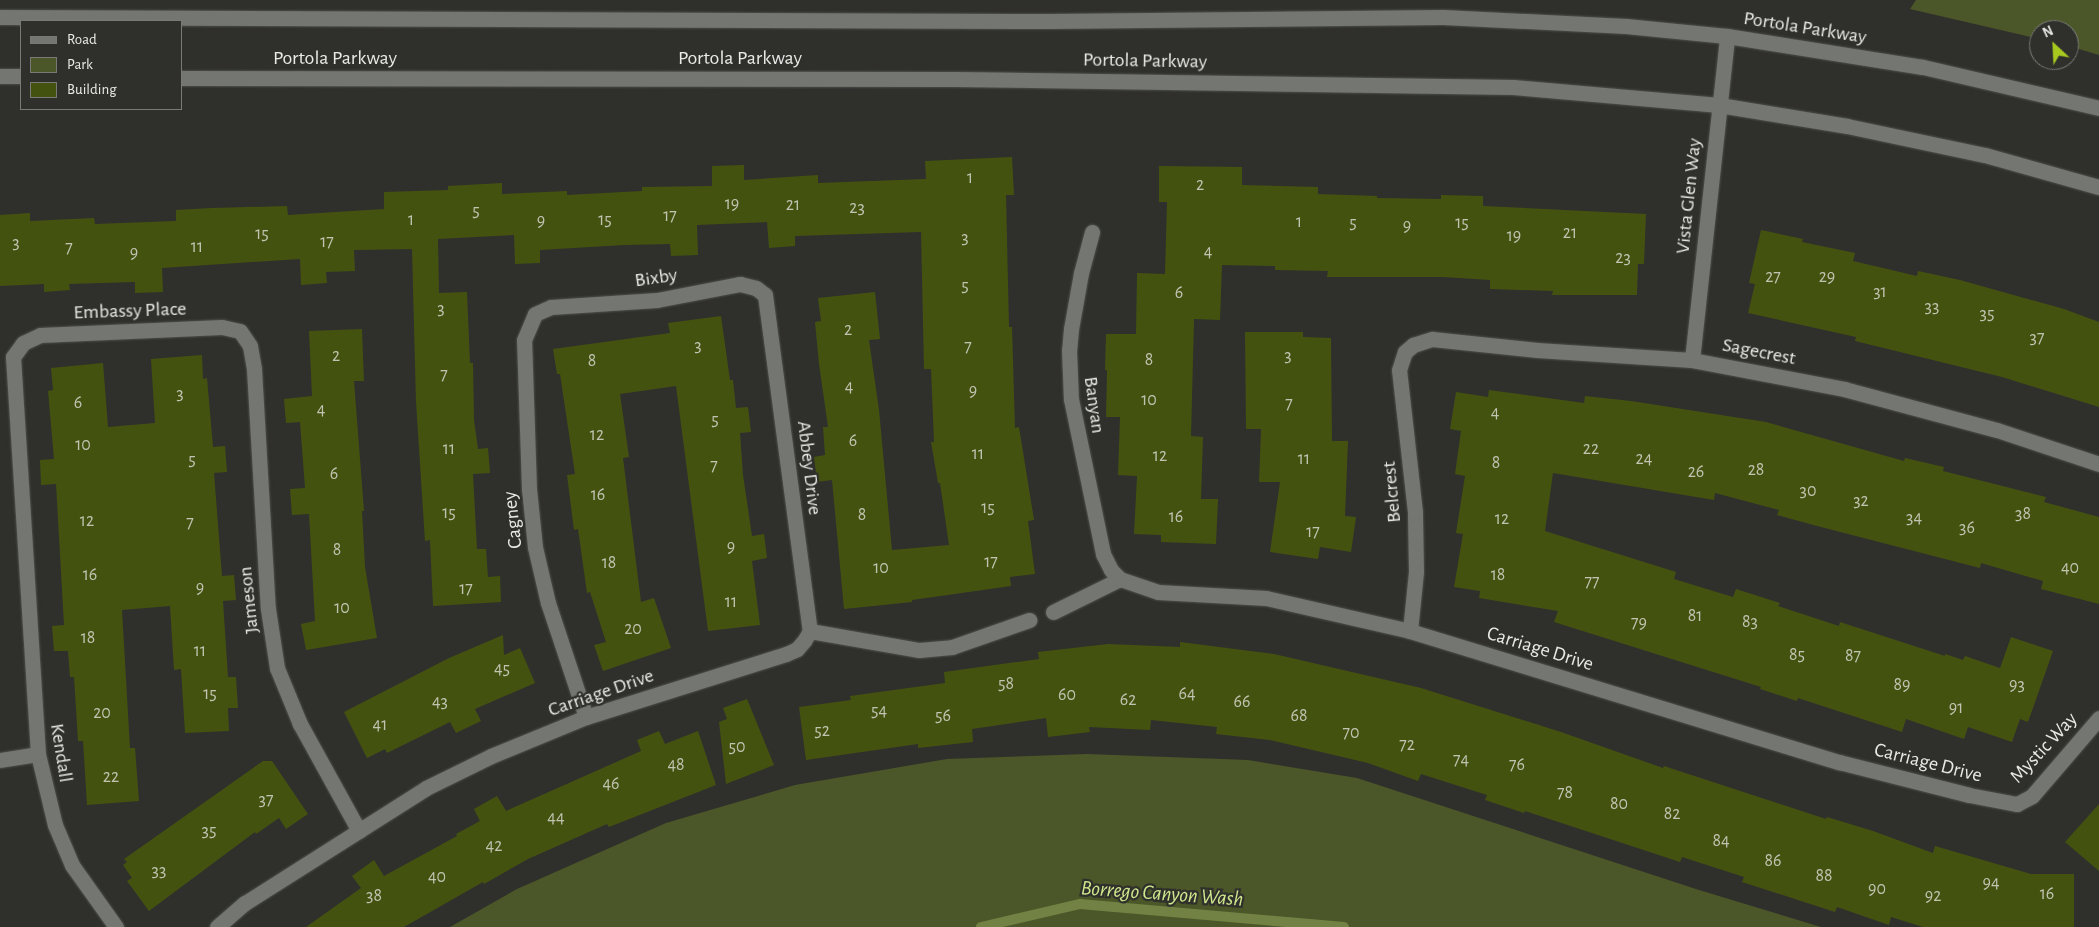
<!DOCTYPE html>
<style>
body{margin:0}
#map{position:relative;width:2099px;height:927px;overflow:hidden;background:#2f302c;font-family:"Alegreya Sans",sans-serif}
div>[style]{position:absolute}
.green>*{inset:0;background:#4b5728}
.stream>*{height:10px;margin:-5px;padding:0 5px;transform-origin:5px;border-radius:5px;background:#728244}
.building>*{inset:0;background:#445210}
.roads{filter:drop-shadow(0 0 1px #4e4f4b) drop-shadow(0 0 1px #4e4f4b)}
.minor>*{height:15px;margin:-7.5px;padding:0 7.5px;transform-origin:7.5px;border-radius:7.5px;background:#747671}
.secondary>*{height:15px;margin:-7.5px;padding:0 7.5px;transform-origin:7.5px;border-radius:7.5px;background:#747671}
span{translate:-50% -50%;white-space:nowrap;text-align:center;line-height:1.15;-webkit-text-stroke:4.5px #2f302c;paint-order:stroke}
.number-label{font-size:18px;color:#c0c4b1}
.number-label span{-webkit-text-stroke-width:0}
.street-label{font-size:20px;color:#e9eae7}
.water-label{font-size:21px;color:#d0e88d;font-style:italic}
.legend{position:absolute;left:20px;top:20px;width:162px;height:90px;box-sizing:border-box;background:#2f302c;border:1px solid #797a77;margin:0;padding:6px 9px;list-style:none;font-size:15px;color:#e9eae7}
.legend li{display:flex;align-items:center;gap:10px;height:25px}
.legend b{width:25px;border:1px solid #797a77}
.north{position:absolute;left:2029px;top:20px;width:50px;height:50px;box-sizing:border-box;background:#2f302c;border:1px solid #797a77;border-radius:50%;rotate:335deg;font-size:14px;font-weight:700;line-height:20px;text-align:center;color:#e9eae7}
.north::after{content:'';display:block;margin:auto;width:18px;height:22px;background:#a7c81f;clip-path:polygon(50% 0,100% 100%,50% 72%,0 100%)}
</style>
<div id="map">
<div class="green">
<div style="clip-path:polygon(1916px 0,2099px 0,2099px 55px,2069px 46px,2069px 30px,2039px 30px,2039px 39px,1910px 9px)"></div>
<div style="clip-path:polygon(1087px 754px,1248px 760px,1357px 778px,1699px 890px,1821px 927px,450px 927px,517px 889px,666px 823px,795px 785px,947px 759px)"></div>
</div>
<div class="stream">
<div style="left:981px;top:927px;width:102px;rotate:-13.1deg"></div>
<div style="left:1080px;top:904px;width:265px;rotate:5deg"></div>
</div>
<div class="building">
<div style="clip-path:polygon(1012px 157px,1014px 195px,1006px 195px,1009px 327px,1012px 327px,1015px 428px,1019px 427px,1034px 520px,1028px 521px,1035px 574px,1010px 577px,1011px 586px,912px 600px,912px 602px,844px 609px,832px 480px,817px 482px,814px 457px,825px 455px,823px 427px,828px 427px,819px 364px,815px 322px,821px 321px,818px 298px,875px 292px,880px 339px,869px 340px,879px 410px,892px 550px,949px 545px,940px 483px,938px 483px,931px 442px,934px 442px,931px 369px,924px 369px,921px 232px,795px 236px,795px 246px,769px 248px,767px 222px,697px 225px,698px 255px,671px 256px,670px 244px,624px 245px,540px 250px,540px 263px,515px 264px,514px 235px,438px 239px,439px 293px,467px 292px,470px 363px,473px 363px,474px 420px,478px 449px,488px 448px,490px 473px,473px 474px,477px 549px,486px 549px,488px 577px,500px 576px,501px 602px,433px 606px,430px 540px,425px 541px,416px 402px,412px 249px,354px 250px,355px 271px,326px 272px,327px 283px,301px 285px,300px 259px,162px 268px,163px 292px,135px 293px,135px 282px,69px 284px,70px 290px,44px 292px,44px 284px,0 286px,0 215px,30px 213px,30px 221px,94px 218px,95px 224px,176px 221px,176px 210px,212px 208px,287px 206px,288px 215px,384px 209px,384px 192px,448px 190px,448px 186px,502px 183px,502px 194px,567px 191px,567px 195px,642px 191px,642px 187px,712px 186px,712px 166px,744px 165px,744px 180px,818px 175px,818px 183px,926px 179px,925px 161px)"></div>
<div style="clip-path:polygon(1159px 166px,1242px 167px,1242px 185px,1318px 187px,1318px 194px,1377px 196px,1377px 198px,1441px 199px,1441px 195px,1483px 196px,1483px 206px,1646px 214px,1644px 264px,1638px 264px,1637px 295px,1552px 295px,1553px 291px,1490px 289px,1490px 280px,1443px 277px,1327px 277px,1328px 271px,1275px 270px,1275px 266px,1222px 265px,1220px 320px,1194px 319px,1191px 436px,1203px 437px,1201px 499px,1218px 499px,1216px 544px,1161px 542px,1161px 535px,1134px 534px,1137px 476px,1118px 475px,1120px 417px,1106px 417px,1107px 370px,1105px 370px,1106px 334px,1136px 334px,1137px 273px,1165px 274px,1167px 202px,1159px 202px)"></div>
<div style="clip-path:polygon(1761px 230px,1803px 239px,1802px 242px,1855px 253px,1853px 261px,1917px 276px,1918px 271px,1960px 280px,2064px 309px,2099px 322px,2099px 407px,2002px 377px,1855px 341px,1856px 337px,1748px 313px,1755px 284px,1749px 283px)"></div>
<div style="clip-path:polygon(721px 316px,730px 380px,733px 380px,736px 408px,748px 407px,751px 432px,740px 433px,743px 475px,752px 536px,764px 534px,767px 558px,752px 561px,760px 625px,708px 631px,676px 386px,620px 394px,629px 457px,623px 458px,641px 602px,654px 598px,671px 648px,603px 671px,594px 645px,606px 642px,590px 592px,587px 593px,578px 529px,574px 530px,567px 475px,575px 474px,560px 374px,557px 374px,553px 349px,670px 333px,668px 323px)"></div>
<div style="clip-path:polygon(362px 329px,364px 381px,354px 381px,364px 511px,362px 511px,365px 567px,377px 638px,306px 650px,301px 624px,315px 621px,309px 514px,292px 515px,290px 489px,305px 488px,300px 422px,286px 423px,284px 399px,312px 396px,309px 331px)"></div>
<div style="clip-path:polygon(1245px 332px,1303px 332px,1303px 337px,1331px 338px,1332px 441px,1348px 441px,1345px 516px,1356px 517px,1351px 552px,1320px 547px,1318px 559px,1270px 552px,1280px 482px,1259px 482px,1261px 429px,1246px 429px)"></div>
<div style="clip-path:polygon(202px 355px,203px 379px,207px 378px,213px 447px,225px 446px,227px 472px,214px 473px,222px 576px,234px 575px,236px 600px,223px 601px,228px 677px,236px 677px,238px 708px,228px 708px,229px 731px,185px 733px,181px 669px,174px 670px,170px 606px,122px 610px,130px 748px,135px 748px,139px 801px,87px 805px,83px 741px,78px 741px,74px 677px,70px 677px,68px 651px,54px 651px,52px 626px,64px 625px,56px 484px,41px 485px,40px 460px,54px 459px,48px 391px,53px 390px,51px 368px,103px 363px,108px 427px,155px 423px,151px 359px)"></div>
<div style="clip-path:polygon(1489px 390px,1584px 403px,1585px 396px,1631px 401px,1766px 422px,1904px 461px,1905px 458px,1944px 467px,1943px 471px,2046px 497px,2044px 502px,2099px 517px,2099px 604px,2041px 589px,2043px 581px,1981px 563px,1980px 568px,1817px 526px,1777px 515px,1779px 510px,1715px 493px,1714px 500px,1553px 473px,1545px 531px,1676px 572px,1674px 579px,1733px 597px,1736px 589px,1780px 603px,1778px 606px,1839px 626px,1840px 622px,1945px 656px,1945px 654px,1963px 660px,1965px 656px,2000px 668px,2011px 637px,2053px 651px,2028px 722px,2020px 719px,2012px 742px,1968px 727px,1964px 739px,1906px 719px,1902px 732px,1798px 698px,1797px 701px,1760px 689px,1761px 687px,1554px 622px,1558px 611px,1479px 598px,1480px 591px,1454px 587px,1463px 534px,1456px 533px,1465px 476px,1455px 474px,1461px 431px,1450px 429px,1456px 392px,1488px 397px)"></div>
<div style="clip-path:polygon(503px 635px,504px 655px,520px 648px,535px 683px,475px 709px,481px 721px,456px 733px,450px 722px,387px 753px,385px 749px,367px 758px,344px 712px,449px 658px)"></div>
<div style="clip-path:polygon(1180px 642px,1274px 654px,1421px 688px,1561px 732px,1663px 768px,1664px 766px,1826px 819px,1827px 817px,1873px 831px,1933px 853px,1935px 846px,2031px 874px,2074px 874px,2074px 927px,1923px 927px,1891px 917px,1889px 925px,1837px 907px,1835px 912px,1742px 882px,1744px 877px,1682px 857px,1680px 862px,1525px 811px,1524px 813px,1485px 800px,1487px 795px,1421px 774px,1418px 781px,1368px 763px,1270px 740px,1216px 734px,1217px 727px,1151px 720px,1150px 730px,1089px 727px,1090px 732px,1048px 737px,1046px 718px,972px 729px,973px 742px,918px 748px,918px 744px,806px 760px,799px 707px,851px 700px,850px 696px,945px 683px,944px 672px,1039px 659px,1038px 652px,1108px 644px,1180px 647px)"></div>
<div style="clip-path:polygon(747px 699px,774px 765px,726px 784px,719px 722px,727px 719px,723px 708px)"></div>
<div style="clip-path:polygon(659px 731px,665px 744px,698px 731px,716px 785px,609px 827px,607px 824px,528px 859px,484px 884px,483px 882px,404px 927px,306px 927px,361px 888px,352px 876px,374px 860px,384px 876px,457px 836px,456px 834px,480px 821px,474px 809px,497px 796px,506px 811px,641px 751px,637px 740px)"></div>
<div style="clip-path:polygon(263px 761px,272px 761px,308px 814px,286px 829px,279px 818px,256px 834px,255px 832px,149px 911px,127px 881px,132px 878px,123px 865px,127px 862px,124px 859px)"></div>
<div style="clip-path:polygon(2099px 804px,2099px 871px,2065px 842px)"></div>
</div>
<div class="roads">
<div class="minor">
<div style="left:1092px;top:232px;width:42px;rotate:105deg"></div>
<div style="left:1081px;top:273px;width:57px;rotate:100.1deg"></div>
<div style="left:1071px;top:329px;width:21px;rotate:95deg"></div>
<div style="left:1069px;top:350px;width:49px;rotate:87.7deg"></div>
<div style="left:1071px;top:399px;width:158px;rotate:78.3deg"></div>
<div style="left:1103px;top:554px;width:18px;rotate:63deg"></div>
<div style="left:1111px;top:570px;width:13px;rotate:45deg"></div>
<div style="left:1692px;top:360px;width:326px;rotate:-83.8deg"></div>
<div style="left:1053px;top:612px;width:75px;rotate:-26.2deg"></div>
<div style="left:1120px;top:579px;width:40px;rotate:18.9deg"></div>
<div style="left:1158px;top:592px;width:108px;rotate:3.2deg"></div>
<div style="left:1266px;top:598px;width:148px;rotate:12.9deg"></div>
<div style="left:1410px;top:631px;width:449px;rotate:17deg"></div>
<div style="left:1839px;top:762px;width:134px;rotate:14.2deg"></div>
<div style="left:1969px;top:795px;width:49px;rotate:10.6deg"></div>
<div style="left:2017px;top:804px;width:17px;rotate:-28deg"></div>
<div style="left:2032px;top:796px;width:103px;rotate:-49.3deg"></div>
<div style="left:1410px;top:631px;width:59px;rotate:-84.2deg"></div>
<div style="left:1416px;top:572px;width:60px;rotate:-91deg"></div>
<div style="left:1415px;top:512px;width:143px;rotate:-96.4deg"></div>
<div style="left:1399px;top:370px;width:19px;rotate:-72deg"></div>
<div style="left:1405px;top:352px;width:11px;rotate:-41deg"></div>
<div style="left:1413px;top:345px;width:20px;rotate:-18deg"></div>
<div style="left:1432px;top:339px;width:106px;rotate:6deg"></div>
<div style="left:1537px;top:350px;width:155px;rotate:3.7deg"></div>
<div style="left:1692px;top:360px;width:155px;rotate:10.8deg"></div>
<div style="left:1844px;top:389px;width:158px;rotate:15deg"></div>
<div style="left:1997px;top:430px;width:108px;rotate:18.4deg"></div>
<div style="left:586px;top:717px;width:120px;rotate:-108.4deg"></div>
<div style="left:548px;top:603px;width:57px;rotate:-103.1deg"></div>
<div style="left:535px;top:547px;width:58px;rotate:-95.9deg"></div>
<div style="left:529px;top:489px;width:149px;rotate:-91.9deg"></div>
<div style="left:524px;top:340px;width:28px;rotate:-67deg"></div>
<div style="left:535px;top:314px;width:17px;rotate:-24deg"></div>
<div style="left:551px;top:307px;width:106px;rotate:-3.8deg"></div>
<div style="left:657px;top:300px;width:85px;rotate:-10.9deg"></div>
<div style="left:740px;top:284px;width:16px;rotate:14deg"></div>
<div style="left:756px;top:288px;width:11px;rotate:38deg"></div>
<div style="left:765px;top:295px;width:339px;rotate:82.4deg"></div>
<div style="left:0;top:760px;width:38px;rotate:-9deg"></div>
<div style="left:116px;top:927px;width:76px;rotate:-125.4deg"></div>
<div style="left:72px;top:865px;width:43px;rotate:-113deg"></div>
<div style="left:55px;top:825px;width:73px;rotate:-103.5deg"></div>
<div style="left:38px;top:754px;width:398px;rotate:-93.6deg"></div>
<div style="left:13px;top:357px;width:17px;rotate:-54deg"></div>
<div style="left:23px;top:343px;width:19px;rotate:-25deg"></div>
<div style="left:40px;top:335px;width:182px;rotate:-2.5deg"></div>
<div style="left:222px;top:327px;width:18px;rotate:13deg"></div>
<div style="left:240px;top:331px;width:18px;rotate:56deg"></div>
<div style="left:250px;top:346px;width:23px;rotate:80deg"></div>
<div style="left:254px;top:369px;width:240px;rotate:86.7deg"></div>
<div style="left:268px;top:609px;width:60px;rotate:81.3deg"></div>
<div style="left:277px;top:668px;width:61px;rotate:67.7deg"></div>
<div style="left:300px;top:724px;width:122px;rotate:61.1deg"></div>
<div style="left:217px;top:927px;width:37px;rotate:-41deg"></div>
<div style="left:245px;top:903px;width:214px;rotate:-32.4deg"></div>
<div style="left:426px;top:788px;width:72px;rotate:-26.2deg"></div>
<div style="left:491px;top:756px;width:103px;rotate:-22.3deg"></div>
<div style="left:586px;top:717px;width:210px;rotate:-17.5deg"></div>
<div style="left:786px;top:654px;width:12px;rotate:-24deg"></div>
<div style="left:797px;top:649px;width:11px;rotate:-49deg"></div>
<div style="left:804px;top:641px;width:12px;rotate:-59deg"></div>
<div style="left:810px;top:631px;width:111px;rotate:9.9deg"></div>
<div style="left:919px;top:650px;width:33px;rotate:-5deg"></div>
<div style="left:952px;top:647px;width:82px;rotate:-19.3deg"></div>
</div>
<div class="secondary">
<div style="left:0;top:17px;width:1050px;rotate:0.22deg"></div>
<div style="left:1050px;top:21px;width:393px;rotate:-0.6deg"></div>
<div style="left:1443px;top:17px;width:183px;rotate:2.8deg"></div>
<div style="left:1626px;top:26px;width:101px;rotate:5.7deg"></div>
<div style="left:1727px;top:36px;width:198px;rotate:9deg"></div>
<div style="left:1923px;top:67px;width:181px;rotate:13.1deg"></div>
<div style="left:0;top:76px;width:21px"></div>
<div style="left:181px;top:78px;width:774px;rotate:0.07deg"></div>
<div style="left:955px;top:79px;width:558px;rotate:0.82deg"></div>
<div style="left:1513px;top:87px;width:207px;rotate:5deg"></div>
<div style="left:1719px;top:105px;width:130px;rotate:9.3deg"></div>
<div style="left:1847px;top:126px;width:141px;rotate:11.9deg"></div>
<div style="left:1985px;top:155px;width:118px;rotate:15.7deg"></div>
</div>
</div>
<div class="number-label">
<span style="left:970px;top:178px">1</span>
<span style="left:1200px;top:185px">2</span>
<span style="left:732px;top:204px">19</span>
<span style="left:793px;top:205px">21</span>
<span style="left:857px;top:208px">23</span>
<span style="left:476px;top:211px">5</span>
<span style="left:670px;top:216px">17</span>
<span style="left:411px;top:220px">1</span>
<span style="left:605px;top:220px">15</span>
<span style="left:541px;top:221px">9</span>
<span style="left:1299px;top:222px">1</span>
<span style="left:1353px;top:223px">5</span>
<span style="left:1462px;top:223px">15</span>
<span style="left:1407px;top:226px">9</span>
<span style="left:1570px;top:233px">21</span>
<span style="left:262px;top:234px">15</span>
<span style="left:1514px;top:236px">19</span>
<span style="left:965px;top:238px">3</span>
<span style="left:327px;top:242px">17</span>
<span style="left:16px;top:243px">3</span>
<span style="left:197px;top:247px">11</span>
<span style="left:69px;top:248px">7</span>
<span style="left:1208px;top:252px">4</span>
<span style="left:134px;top:253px">9</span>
<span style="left:1623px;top:258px">23</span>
<span style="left:1773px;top:277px">27</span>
<span style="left:1827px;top:277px">29</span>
<span style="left:965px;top:286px">5</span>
<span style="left:1880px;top:292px">31</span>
<span style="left:1179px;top:293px">6</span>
<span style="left:1932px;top:307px">33</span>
<span style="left:441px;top:309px">3</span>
<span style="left:1987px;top:314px">35</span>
<span style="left:848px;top:330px">2</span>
<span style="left:2037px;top:338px">37</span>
<span style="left:698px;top:346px">3</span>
<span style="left:968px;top:347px">7</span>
<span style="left:336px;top:356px">2</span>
<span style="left:1288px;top:356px">3</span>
<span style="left:1149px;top:360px">8</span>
<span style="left:592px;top:361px">8</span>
<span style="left:444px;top:375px">7</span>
<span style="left:849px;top:387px">4</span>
<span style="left:973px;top:391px">9</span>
<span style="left:180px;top:394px">3</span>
<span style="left:1149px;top:400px">10</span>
<span style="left:78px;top:403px">6</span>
<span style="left:1289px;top:404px">7</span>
<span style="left:321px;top:410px">4</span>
<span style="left:1495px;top:413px">4</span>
<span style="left:715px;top:420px">5</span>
<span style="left:597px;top:435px">12</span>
<span style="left:853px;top:441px">6</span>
<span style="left:83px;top:445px">10</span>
<span style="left:449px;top:449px">11</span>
<span style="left:1591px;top:449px">22</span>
<span style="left:978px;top:454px">11</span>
<span style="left:1160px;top:456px">12</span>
<span style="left:1304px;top:459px">11</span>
<span style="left:1644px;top:459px">24</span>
<span style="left:192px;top:460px">5</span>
<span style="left:1496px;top:463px">8</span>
<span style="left:714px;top:466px">7</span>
<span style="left:1756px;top:470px">28</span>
<span style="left:1696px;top:472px">26</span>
<span style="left:334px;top:474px">6</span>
<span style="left:1808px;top:491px">30</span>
<span style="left:598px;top:495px">16</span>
<span style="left:1861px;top:501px">32</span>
<span style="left:988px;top:508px">15</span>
<span style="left:449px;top:513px">15</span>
<span style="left:2023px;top:514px">38</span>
<span style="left:862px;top:515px">8</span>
<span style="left:1176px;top:517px">16</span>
<span style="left:1914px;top:518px">34</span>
<span style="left:1502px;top:519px">12</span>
<span style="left:87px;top:521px">12</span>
<span style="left:190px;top:523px">7</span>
<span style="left:1967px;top:528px">36</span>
<span style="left:1313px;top:532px">17</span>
<span style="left:731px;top:547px">9</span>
<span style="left:337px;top:550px">8</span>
<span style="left:991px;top:562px">17</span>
<span style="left:609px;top:563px">18</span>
<span style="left:881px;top:568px">10</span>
<span style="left:2070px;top:568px">40</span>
<span style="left:90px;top:575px">16</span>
<span style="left:1498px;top:575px">18</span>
<span style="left:1592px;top:582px">77</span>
<span style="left:200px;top:588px">9</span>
<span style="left:466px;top:589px">17</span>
<span style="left:731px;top:602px">11</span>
<span style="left:342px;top:608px">10</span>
<span style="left:1695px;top:616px">81</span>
<span style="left:1750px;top:622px">83</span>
<span style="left:1639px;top:623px">79</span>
<span style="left:633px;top:629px">20</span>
<span style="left:88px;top:638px">18</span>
<span style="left:200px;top:651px">11</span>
<span style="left:1797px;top:655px">85</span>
<span style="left:1853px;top:656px">87</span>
<span style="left:502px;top:669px">45</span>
<span style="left:1006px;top:684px">58</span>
<span style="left:1902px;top:685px">89</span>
<span style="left:2017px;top:685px">93</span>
<span style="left:210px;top:694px">15</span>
<span style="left:1187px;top:694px">64</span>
<span style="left:1067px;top:695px">60</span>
<span style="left:1128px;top:700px">62</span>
<span style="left:440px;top:702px">43</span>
<span style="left:1242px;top:702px">66</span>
<span style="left:1956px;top:708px">91</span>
<span style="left:879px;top:711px">54</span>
<span style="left:102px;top:713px">20</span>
<span style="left:943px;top:716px">56</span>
<span style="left:1299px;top:716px">68</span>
<span style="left:380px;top:725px">41</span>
<span style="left:822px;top:731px">52</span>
<span style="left:1351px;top:733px">70</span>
<span style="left:1407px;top:745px">72</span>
<span style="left:737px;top:747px">50</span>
<span style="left:1461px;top:760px">74</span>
<span style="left:676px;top:765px">48</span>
<span style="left:1517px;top:765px">76</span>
<span style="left:111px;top:777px">22</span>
<span style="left:611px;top:784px">46</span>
<span style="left:1565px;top:793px">78</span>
<span style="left:266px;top:800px">37</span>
<span style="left:1619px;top:804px">80</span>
<span style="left:1672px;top:814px">82</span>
<span style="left:556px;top:818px">44</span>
<span style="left:209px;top:831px">35</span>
<span style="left:1721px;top:841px">84</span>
<span style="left:494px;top:846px">42</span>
<span style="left:1773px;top:861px">86</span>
<span style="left:159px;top:871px">33</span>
<span style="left:1824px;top:876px">88</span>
<span style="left:437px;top:877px">40</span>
<span style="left:1991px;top:883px">94</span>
<span style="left:1877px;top:889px">90</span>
<span style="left:2047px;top:894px">16</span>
<span style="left:374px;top:896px">38</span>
<span style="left:1933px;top:896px">92</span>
</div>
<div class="street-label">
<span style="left:1805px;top:28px;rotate:9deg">Portola Parkway</span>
<span style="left:335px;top:58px">Portola Parkway</span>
<span style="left:740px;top:58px">Portola Parkway</span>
<span style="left:1145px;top:61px;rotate:1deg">Portola Parkway</span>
<span style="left:1689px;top:196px;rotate:-84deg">Vista Glen Way</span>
<span style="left:656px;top:278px;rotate:-8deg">Bixby</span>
<span style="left:130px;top:311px;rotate:-2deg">Embassy Place</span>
<span style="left:1759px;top:352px;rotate:11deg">Sagecrest</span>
<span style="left:1094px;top:405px;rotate:82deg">Banyan</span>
<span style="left:809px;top:468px;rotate:83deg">Abbey Drive</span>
<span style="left:1392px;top:492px;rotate:-95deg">Belcrest</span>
<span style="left:513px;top:520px;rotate:-96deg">Cagney</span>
<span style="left:249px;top:600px;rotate:-96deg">Jameson</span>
<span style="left:1540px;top:649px;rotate:17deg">Carriage Drive</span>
<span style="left:601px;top:693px;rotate:-19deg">Carriage Drive</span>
<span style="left:2044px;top:748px;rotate:-47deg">Mystic Way</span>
<span style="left:61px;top:753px;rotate:81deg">Kendall</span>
<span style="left:1928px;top:763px;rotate:14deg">Carriage Drive</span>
</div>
<div class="water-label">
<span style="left:1162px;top:894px;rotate:4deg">Borrego Canyon Wash</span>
</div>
<ul class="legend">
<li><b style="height:6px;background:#747671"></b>Road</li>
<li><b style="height:14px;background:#4b5728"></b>Park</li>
<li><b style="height:14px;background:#445210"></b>Building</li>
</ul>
<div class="north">N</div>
</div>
